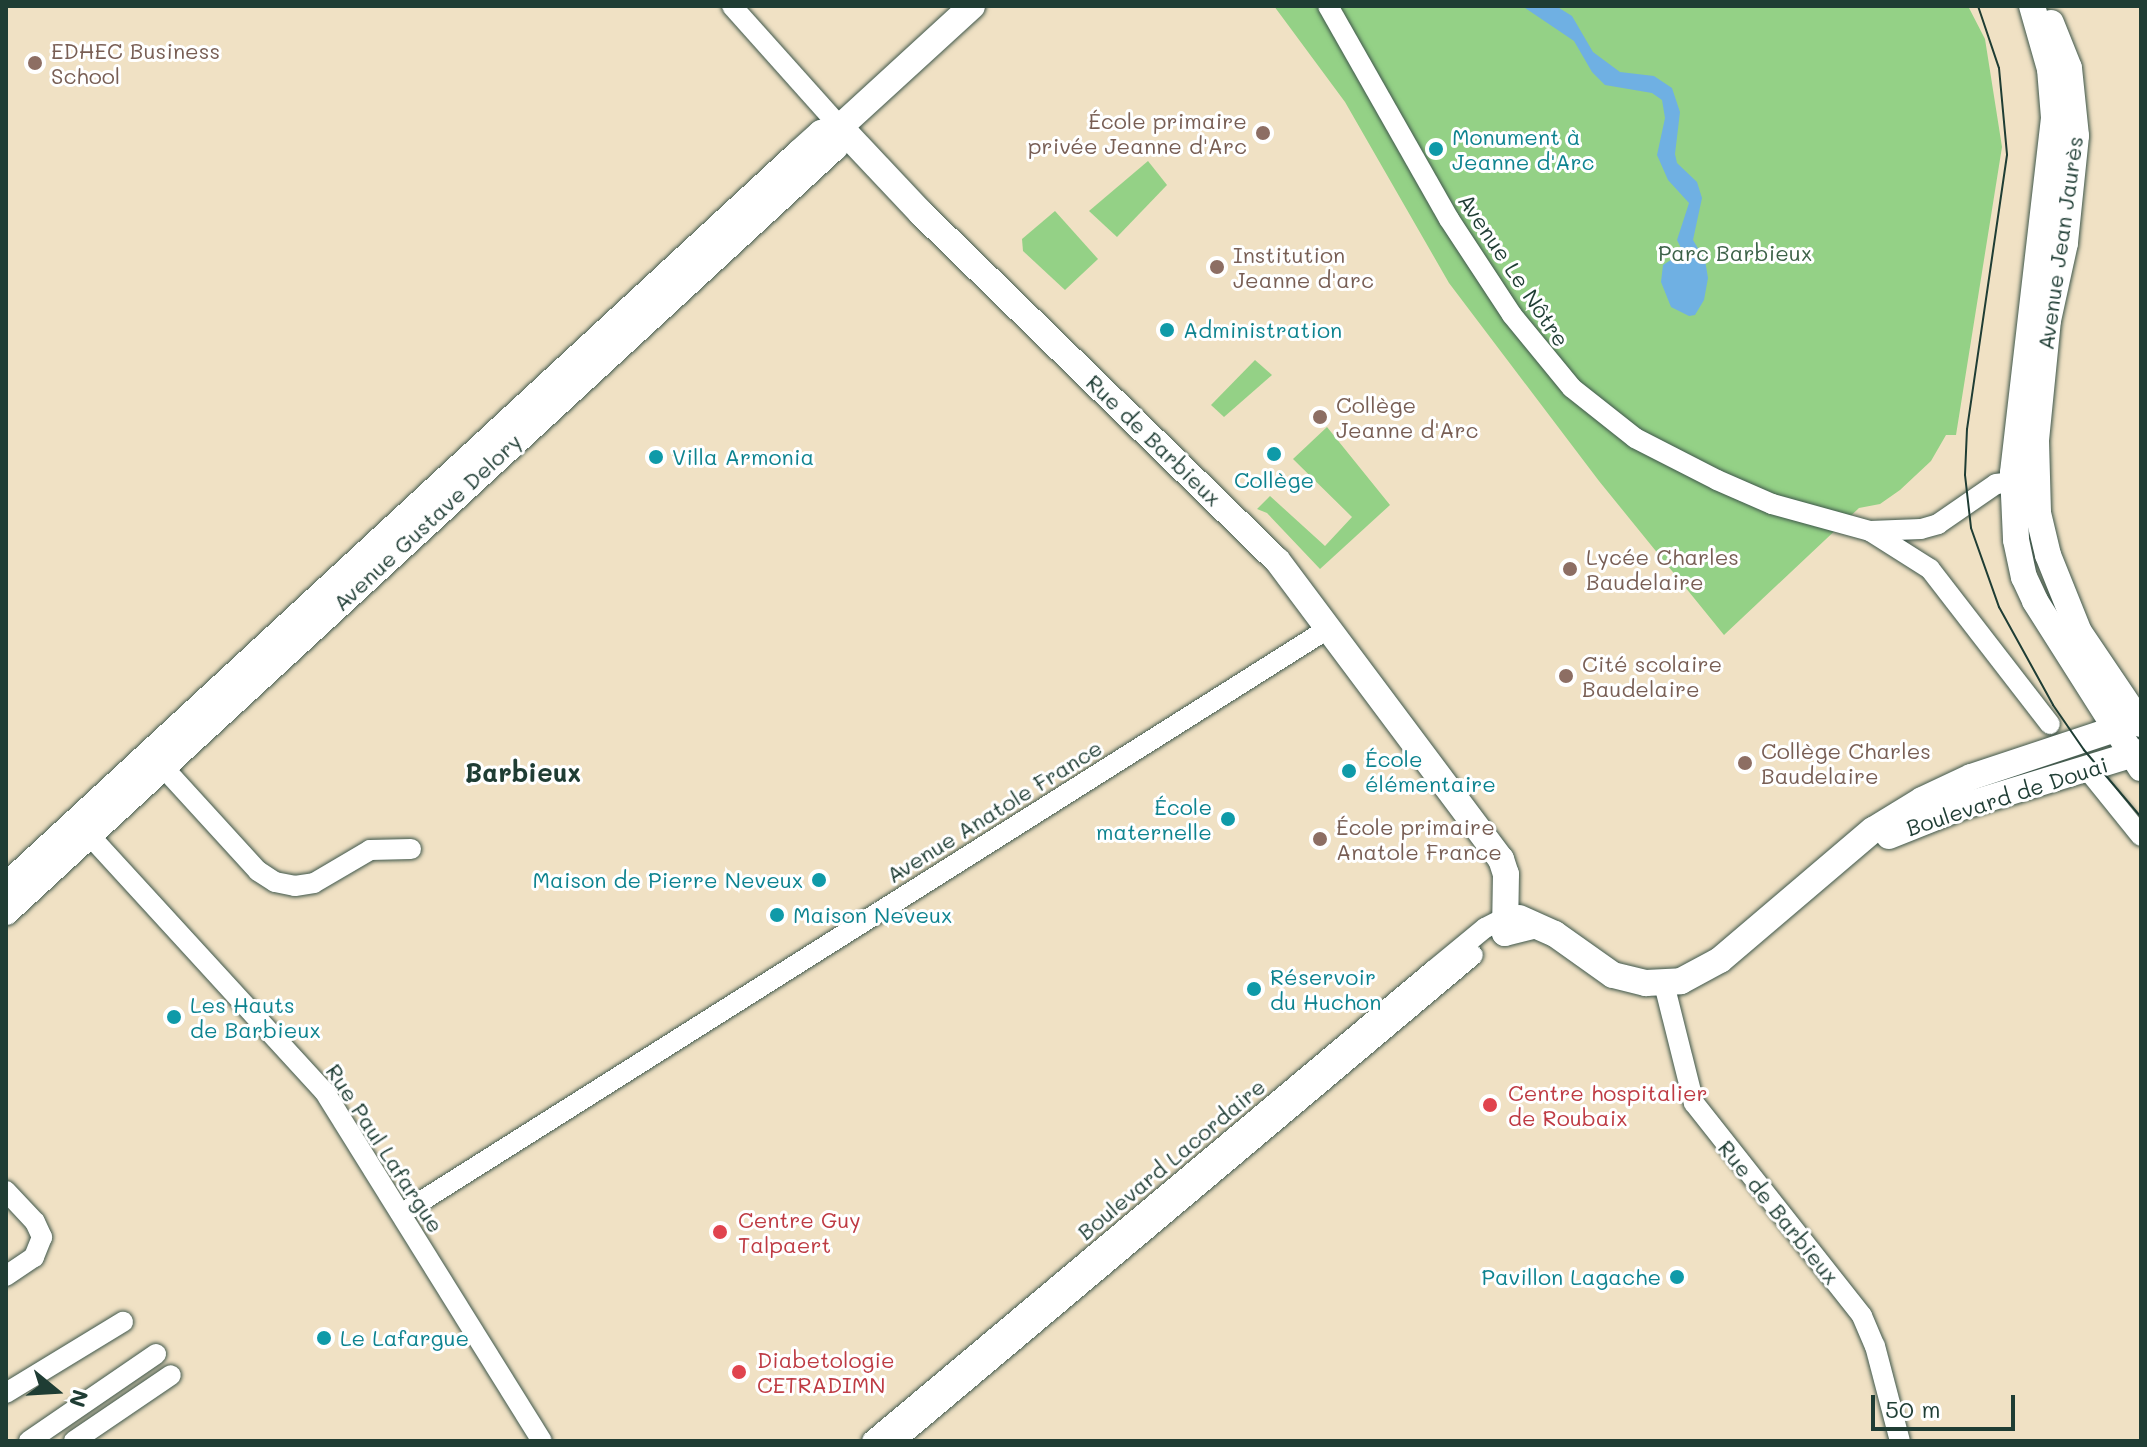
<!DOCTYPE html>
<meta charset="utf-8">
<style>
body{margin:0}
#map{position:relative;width:2147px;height:1447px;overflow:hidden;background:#f0e1c4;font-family:Mali,sans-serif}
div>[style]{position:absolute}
.green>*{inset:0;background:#94d186}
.water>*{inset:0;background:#6fb0e3}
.roads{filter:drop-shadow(0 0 2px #3e564a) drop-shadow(0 0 2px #3e564a)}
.minor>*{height:20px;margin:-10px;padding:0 10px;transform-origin:10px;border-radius:10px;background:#fff}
.major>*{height:26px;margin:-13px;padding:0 13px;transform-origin:13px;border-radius:13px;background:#fff}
.tram>*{height:2px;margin:-1px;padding:0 1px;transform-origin:1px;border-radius:1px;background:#1f3d34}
.dots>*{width:22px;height:22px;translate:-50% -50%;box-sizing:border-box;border:4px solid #fff;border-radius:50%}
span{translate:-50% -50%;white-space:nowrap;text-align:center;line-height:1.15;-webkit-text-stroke:6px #fff;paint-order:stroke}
.education-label{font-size:22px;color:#785e54}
.left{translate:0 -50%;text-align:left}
.right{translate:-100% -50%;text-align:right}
.culture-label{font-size:22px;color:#0d838f}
.street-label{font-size:22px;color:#1f3d34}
.park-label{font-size:22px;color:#3c6248}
.health-label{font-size:22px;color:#be3a42}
.quarter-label{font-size:26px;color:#1f3d34;font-weight:700}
.frame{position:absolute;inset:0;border:8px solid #1f3d34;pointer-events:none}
.north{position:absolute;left:16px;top:1351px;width:80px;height:80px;-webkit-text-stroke:6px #fff;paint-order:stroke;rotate:108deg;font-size:22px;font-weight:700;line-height:32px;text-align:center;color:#1f3d34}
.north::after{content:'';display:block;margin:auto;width:28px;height:36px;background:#1f3d34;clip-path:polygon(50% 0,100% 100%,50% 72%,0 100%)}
.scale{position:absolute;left:1871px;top:1395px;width:144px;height:36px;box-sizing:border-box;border:4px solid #1f3d34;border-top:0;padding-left:10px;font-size:24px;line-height:28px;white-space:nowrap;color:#1f3d34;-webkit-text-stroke:6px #fff;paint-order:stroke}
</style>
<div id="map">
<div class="green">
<div style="clip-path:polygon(1274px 6px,1968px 6px,1985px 39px,2002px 147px,1956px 435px,1946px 435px,1931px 461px,1900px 490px,1880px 504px,1859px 508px,1724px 635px,1599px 481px,1449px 283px,1345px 102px)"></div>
<div style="clip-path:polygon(1148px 161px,1167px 185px,1117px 237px,1089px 211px)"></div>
<div style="clip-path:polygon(1055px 211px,1098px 259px,1065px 290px,1023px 251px,1022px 239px)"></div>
<div style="clip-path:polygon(1255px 360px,1272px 375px,1224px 417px,1211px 405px)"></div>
<div style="clip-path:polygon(1327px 427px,1390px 505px,1320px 569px,1267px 513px,1257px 509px,1270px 496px,1325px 546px,1352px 517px,1293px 459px)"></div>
</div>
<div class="water">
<div style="clip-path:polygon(1522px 6px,1556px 6px,1572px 16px,1593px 52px,1620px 72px,1654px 76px,1672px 88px,1680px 112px,1675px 154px,1677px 163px,1697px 182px,1702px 198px,1693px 240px,1705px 260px,1708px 278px,1704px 300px,1695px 315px,1689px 316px,1671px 307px,1661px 282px,1663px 265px,1683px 252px,1677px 240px,1689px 203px,1668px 180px,1657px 155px,1665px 118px,1662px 100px,1652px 93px,1605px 85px,1592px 72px,1574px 41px)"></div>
</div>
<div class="roads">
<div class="minor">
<div style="left:732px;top:6px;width:162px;rotate:48.2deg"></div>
<div style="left:1328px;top:6px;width:245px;rotate:60.4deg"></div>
<div style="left:1449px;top:219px;width:115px;rotate:56.7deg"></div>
<div style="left:1512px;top:315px;width:94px;rotate:50.6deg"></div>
<div style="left:1572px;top:388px;width:80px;rotate:38.4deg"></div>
<div style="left:1635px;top:438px;width:92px;rotate:27.1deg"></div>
<div style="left:1717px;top:480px;width:60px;rotate:23.6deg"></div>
<div style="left:1772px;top:504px;width:102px;rotate:15.4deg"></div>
<div style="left:1870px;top:531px;width:51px;rotate:-2.2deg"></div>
<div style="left:1921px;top:529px;width:18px;rotate:-16deg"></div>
<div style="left:1938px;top:524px;width:70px;rotate:-34.6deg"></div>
<div style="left:1996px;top:484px;width:17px;rotate:-7deg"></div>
<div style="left:2013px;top:482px;width:13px;rotate:27deg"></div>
<div style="left:1870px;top:531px;width:71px;rotate:32.3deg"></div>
<div style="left:1930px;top:569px;width:196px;rotate:52.3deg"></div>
<div style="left:163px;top:767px;width:141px;rotate:47.6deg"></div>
<div style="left:258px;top:871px;width:20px;rotate:33deg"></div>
<div style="left:275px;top:882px;width:20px;rotate:11deg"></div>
<div style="left:295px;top:886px;width:19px;rotate:-9deg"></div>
<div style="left:314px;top:883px;width:65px;rotate:-30.5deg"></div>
<div style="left:370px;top:850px;width:41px;rotate:-1.4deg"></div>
<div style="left:2087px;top:769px;width:86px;rotate:51.1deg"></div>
<div style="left:80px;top:825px;width:361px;rotate:47.5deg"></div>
<div style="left:324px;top:1091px;width:412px;rotate:58.1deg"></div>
<div style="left:1664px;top:984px;width:123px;rotate:75.9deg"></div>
<div style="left:1694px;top:1103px;width:271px;rotate:51.7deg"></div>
<div style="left:1862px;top:1316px;width:33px;rotate:67deg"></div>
<div style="left:1875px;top:1346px;width:98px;rotate:75.3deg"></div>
<div style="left:6px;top:1191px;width:42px;rotate:46.9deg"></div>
<div style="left:35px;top:1222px;width:17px;rotate:65deg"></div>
<div style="left:42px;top:1237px;width:22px;rotate:112deg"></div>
<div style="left:34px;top:1257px;width:34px;rotate:146deg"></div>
<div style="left:401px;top:1214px;width:1098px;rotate:-32.27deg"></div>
<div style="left:6px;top:1393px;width:137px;rotate:-31.3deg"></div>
<div style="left:29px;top:1441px;width:154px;rotate:-34.4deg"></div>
<div style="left:74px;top:1441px;width:117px;rotate:-34.2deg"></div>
<div style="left:872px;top:1441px;width:733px;rotate:-39.97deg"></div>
<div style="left:1434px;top:970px;width:66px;rotate:-39.5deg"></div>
<div style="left:1485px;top:928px;width:22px;rotate:-27deg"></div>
<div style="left:895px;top:1441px;width:755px;rotate:-40.06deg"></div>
</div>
<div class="major">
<div style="left:2032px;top:6px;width:66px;rotate:74.1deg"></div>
<div style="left:2050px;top:69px;width:49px;rotate:85.3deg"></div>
<div style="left:2054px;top:118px;width:357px;rotate:96.6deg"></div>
<div style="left:2013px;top:473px;width:67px;rotate:87.4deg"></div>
<div style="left:2016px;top:540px;width:38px;rotate:78deg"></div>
<div style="left:2024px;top:577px;width:26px;rotate:65deg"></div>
<div style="left:2035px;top:601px;width:198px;rotate:57.6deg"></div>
<div style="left:2051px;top:23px;width:48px;rotate:68.2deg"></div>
<div style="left:2069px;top:68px;width:68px;rotate:84.1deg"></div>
<div style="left:2076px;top:136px;width:108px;rotate:95.9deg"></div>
<div style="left:2065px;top:243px;width:79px;rotate:102.4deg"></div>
<div style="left:2048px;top:320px;width:122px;rotate:95.7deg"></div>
<div style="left:2036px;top:441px;width:72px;rotate:88.4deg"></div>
<div style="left:2038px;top:513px;width:43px;rotate:76.6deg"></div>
<div style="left:2048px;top:555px;width:83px;rotate:68.1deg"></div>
<div style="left:2079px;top:632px;width:111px;rotate:56deg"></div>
<div style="left:840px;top:127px;width:118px;rotate:46.7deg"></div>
<div style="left:921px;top:213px;width:497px;rotate:44.3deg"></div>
<div style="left:1277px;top:560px;width:374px;rotate:53.2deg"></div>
<div style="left:1501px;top:859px;width:16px;rotate:72deg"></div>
<div style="left:1506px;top:874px;width:59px;rotate:91deg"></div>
<div style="left:1505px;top:933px;width:30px;rotate:-14deg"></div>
<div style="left:1889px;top:836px;width:81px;rotate:-21.8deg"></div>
<div style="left:1964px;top:806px;width:185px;rotate:-17deg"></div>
<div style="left:6px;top:886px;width:1080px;rotate:-42.75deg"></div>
<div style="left:799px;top:153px;width:30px;rotate:-42deg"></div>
<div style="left:821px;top:133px;width:20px;rotate:-18deg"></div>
<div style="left:840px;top:127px;width:179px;rotate:-42.5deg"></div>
<div style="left:6px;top:912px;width:1128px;rotate:-42.7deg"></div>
<div style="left:835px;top:147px;width:21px;rotate:-76deg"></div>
<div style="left:1519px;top:918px;width:39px;rotate:24deg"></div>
<div style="left:1555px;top:934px;width:71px;rotate:35.3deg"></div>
<div style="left:1613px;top:975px;width:34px;rotate:14deg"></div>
<div style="left:1646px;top:983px;width:35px;rotate:-3deg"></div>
<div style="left:1681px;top:981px;width:44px;rotate:-28.3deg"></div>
<div style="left:1720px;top:960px;width:201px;rotate:-40.4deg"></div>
<div style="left:1873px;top:830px;width:57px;rotate:-31.5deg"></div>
<div style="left:1922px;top:800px;width:54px;rotate:-25.1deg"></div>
<div style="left:1971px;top:777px;width:168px;rotate:-18.4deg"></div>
</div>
</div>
<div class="tram">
<div style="left:1978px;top:6px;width:65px;rotate:71.3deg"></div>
<div style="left:1999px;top:68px;width:87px;rotate:84.7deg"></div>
<div style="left:2007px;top:155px;width:277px;rotate:98.3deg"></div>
<div style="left:1967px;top:429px;width:46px;rotate:92.5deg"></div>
<div style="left:1965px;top:475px;width:53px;rotate:83.5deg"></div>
<div style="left:1971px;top:528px;width:84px;rotate:70.5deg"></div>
<div style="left:1999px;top:607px;width:112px;rotate:61.1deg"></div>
<div style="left:2053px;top:705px;width:55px;rotate:55.4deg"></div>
<div style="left:2084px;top:750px;width:88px;rotate:49.6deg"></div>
</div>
<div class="dots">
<div style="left:35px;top:63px;background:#8d6e63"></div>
<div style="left:1263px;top:133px;background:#8d6e63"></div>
<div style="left:1436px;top:149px;background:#0f9aa8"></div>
<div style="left:1217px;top:267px;background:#8d6e63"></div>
<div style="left:1167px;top:330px;background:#0f9aa8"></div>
<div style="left:1320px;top:417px;background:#8d6e63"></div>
<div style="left:1274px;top:454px;background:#0f9aa8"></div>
<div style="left:656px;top:457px;background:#0f9aa8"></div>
<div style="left:1570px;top:569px;background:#8d6e63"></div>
<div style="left:1566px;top:676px;background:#8d6e63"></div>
<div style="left:1745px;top:763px;background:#8d6e63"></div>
<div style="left:1349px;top:771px;background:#0f9aa8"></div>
<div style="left:1228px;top:819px;background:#0f9aa8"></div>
<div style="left:1320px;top:839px;background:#8d6e63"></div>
<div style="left:819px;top:880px;background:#0f9aa8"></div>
<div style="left:777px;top:915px;background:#0f9aa8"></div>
<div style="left:1254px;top:989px;background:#0f9aa8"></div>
<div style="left:174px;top:1017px;background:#0f9aa8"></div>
<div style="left:1490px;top:1105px;background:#e0444e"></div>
<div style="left:720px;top:1232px;background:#e0444e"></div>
<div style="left:1677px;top:1277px;background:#0f9aa8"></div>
<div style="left:324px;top:1338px;background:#0f9aa8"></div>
<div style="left:739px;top:1372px;background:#e0444e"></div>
</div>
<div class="education-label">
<span class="left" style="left:51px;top:63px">EDHEC Business<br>School</span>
<span class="right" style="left:1247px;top:133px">École primaire<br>privée Jeanne d'Arc</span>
<span class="left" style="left:1233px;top:267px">Institution<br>Jeanne d'arc</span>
<span class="left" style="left:1336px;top:417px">Collège<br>Jeanne d'Arc</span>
<span class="left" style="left:1586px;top:569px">Lycée Charles<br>Baudelaire</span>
<span class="left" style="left:1582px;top:676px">Cité scolaire<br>Baudelaire</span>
<span class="left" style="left:1761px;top:763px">Collège Charles<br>Baudelaire</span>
<span class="left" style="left:1336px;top:839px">École primaire<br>Anatole France</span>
</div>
<div class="culture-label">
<span class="left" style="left:1452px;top:149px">Monument à<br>Jeanne d'Arc</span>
<span class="left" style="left:1183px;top:330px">Administration</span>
<span class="left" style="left:672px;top:457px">Villa Armonia</span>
<span style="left:1274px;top:480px">Collège</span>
<span class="left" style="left:1365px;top:771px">École<br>élémentaire</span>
<span class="right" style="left:1212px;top:819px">École<br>maternelle</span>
<span class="right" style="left:803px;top:880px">Maison de Pierre Neveux</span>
<span class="left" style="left:793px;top:915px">Maison Neveux</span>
<span class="left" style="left:1270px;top:989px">Réservoir<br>du Huchon</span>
<span class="left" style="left:190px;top:1017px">Les Hauts<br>de Barbieux</span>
<span class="right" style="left:1661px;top:1277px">Pavillon Lagache</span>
<span class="left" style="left:340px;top:1338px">Le Lafargue</span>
</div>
<div class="street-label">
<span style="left:2060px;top:243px;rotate:-82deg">Avenue Jean Jaurès</span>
<span style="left:1514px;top:270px;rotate:56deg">Avenue Le Nôtre</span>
<span style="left:1154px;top:440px;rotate:44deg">Rue de Barbieux</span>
<span style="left:427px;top:522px;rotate:-43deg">Avenue Gustave Delory</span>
<span style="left:2007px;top:796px;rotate:-18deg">Boulevard de Douai</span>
<span style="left:994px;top:811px;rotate:-32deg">Avenue Anatole France</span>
<span style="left:385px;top:1148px;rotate:57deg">Rue Paul Lafargue</span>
<span style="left:1171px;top:1159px;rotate:-40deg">Boulevard Lacordaire</span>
<span style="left:1779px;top:1212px;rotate:51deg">Rue de Barbieux</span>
</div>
<div class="park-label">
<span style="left:1735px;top:253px">Parc Barbieux</span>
</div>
<div class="health-label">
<span class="left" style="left:1508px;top:1105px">Centre hospitalier<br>de Roubaix</span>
<span class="left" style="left:738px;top:1232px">Centre Guy<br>Talpaert</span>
<span class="left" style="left:757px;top:1372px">Diabetologie<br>CETRADIMN</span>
</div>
<div class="quarter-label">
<span style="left:523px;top:773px">Barbieux</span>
</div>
<div class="frame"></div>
<div class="north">N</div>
<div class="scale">50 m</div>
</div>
